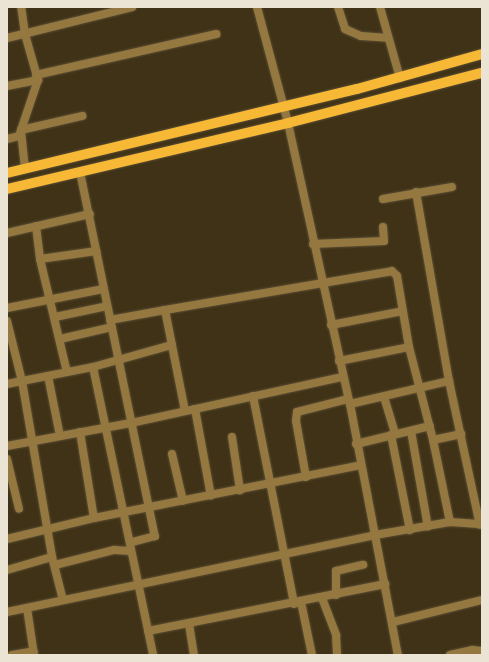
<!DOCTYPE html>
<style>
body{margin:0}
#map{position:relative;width:489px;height:662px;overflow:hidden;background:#3f3216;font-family:"Roboto Condensed",sans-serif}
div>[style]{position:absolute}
.roads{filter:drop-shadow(0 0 1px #5b4e34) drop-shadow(0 0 1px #5b4e34)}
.minor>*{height:8px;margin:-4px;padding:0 4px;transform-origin:4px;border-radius:4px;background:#957740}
.primary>*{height:10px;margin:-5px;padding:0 5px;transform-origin:5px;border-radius:5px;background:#f7b835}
span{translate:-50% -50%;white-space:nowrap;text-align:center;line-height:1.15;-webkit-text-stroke:3px #211b0f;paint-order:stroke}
.frame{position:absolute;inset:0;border:8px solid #ebe3d3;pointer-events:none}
</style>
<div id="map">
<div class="roads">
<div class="minor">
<div style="left:257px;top:7px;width:120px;rotate:75deg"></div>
<div style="left:288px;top:123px;width:288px;rotate:77.6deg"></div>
<div style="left:350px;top:404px;width:256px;rotate:79.2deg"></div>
<div style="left:338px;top:7px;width:23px;rotate:72deg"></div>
<div style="left:345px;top:29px;width:17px;rotate:24deg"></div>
<div style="left:361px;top:36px;width:27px;rotate:4deg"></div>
<div style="left:380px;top:7px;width:74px;rotate:74.3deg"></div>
<div style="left:7px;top:38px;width:129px;rotate:-13.9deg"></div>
<div style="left:36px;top:75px;width:185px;rotate:-12.8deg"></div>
<div style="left:7px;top:86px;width:32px;rotate:-11deg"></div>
<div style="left:7px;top:139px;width:12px;rotate:-14deg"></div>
<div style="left:19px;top:136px;width:59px;rotate:-71.3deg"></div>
<div style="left:38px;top:80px;width:48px;rotate:-105.8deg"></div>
<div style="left:25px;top:34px;width:27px;rotate:-98deg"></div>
<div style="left:25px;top:169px;width:39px;rotate:-96deg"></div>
<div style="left:21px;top:130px;width:63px;rotate:-12.9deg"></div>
<div style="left:80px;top:172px;width:372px;rotate:78.4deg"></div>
<div style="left:155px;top:536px;width:23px;rotate:165deg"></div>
<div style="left:416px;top:192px;width:192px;rotate:80.1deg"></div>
<div style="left:449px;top:381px;width:147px;rotate:77.9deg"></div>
<div style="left:383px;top:199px;width:70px;rotate:-9.9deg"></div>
<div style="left:36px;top:226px;width:33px;rotate:83deg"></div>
<div style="left:40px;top:259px;width:116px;rotate:76.6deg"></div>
<div style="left:7px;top:233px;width:85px;rotate:-12.9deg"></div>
<div style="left:313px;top:244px;width:71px;rotate:-2.4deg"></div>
<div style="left:384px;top:241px;width:14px;rotate:-94deg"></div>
<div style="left:40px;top:259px;width:57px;rotate:-8.1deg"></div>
<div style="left:7px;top:308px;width:98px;rotate:-11.2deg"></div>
<div style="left:165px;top:310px;width:230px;rotate:-9.7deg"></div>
<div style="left:392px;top:271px;width:7px;rotate:45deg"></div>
<div style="left:397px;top:276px;width:72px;rotate:80.4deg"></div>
<div style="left:409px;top:347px;width:96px;rotate:75.5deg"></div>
<div style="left:433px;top:440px;width:84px;rotate:78.3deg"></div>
<div style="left:55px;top:317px;width:53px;rotate:-11.9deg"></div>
<div style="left:110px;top:320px;width:56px;rotate:-10.3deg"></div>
<div style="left:165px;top:310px;width:103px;rotate:78.8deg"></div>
<div style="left:7px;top:321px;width:62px;rotate:76deg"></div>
<div style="left:22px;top:381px;width:179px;rotate:80.3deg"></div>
<div style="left:52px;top:557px;width:44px;rotate:75.7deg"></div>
<div style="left:331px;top:325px;width:73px;rotate:-11deg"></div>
<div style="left:60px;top:339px;width:53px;rotate:-13deg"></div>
<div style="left:339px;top:361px;width:71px;rotate:-11.3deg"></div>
<div style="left:93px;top:367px;width:294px;rotate:78.2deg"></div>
<div style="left:48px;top:376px;width:61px;rotate:78.7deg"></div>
<div style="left:7px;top:384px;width:88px;rotate:-11.2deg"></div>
<div style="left:93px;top:367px;width:82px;rotate:-15.6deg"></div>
<div style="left:253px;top:396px;width:212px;rotate:78.8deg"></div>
<div style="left:384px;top:397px;width:39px;rotate:73deg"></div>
<div style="left:350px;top:404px;width:102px;rotate:-13.1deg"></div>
<div style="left:195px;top:409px;width:88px;rotate:79.6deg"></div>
<div style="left:411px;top:431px;width:97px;rotate:80deg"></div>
<div style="left:80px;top:432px;width:87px;rotate:80.8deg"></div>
<div style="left:391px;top:435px;width:97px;rotate:78.7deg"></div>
<div style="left:232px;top:437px;width:54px;rotate:81.4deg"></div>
<div style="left:433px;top:440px;width:29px;rotate:-12deg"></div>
<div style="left:356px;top:444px;width:76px;rotate:-13.7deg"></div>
<div style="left:7px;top:446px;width:126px;rotate:-10.5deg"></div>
<div style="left:131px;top:423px;width:216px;rotate:-12.3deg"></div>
<div style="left:172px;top:454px;width:48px;rotate:76.8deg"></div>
<div style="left:7px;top:459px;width:51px;rotate:76.5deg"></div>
<div style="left:306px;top:477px;width:57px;rotate:-100.1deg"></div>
<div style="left:296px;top:421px;width:9px;rotate:-84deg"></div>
<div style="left:297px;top:412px;width:53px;rotate:-14.3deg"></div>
<div style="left:7px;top:539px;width:89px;rotate:-13.6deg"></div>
<div style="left:94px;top:518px;width:272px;rotate:-11.2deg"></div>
<div style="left:55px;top:565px;width:61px;rotate:-14.3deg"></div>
<div style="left:114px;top:550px;width:17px;rotate:3deg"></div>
<div style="left:7px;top:570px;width:47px;rotate:-16.1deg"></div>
<div style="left:336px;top:595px;width:24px;rotate:-90deg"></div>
<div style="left:336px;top:571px;width:28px;rotate:-13deg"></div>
<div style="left:322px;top:598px;width:40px;rotate:69deg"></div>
<div style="left:336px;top:635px;width:20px;rotate:87deg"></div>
<div style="left:301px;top:602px;width:54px;rotate:78.3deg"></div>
<div style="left:27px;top:608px;width:48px;rotate:81.5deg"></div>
<div style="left:7px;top:612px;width:376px;rotate:-11.8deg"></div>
<div style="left:375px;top:535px;width:76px;rotate:-9.8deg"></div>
<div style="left:450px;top:522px;width:32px;rotate:4deg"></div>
<div style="left:393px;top:622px;width:92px;rotate:-13.9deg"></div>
<div style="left:189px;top:624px;width:31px;rotate:81deg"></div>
<div style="left:148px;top:631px;width:242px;rotate:-11.2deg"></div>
<div style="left:12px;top:655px;width:22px;rotate:-10deg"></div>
<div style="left:450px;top:655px;width:23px;rotate:-13deg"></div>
<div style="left:472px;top:650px;width:10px;rotate:6deg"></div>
</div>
<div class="primary">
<div style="left:7px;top:173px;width:360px;rotate:-13.5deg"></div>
<div style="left:357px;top:89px;width:130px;rotate:-15.6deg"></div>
<div style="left:7px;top:189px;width:289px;rotate:-13.2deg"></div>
<div style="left:288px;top:123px;width:200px;rotate:-14.5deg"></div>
</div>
</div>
<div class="frame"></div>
</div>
